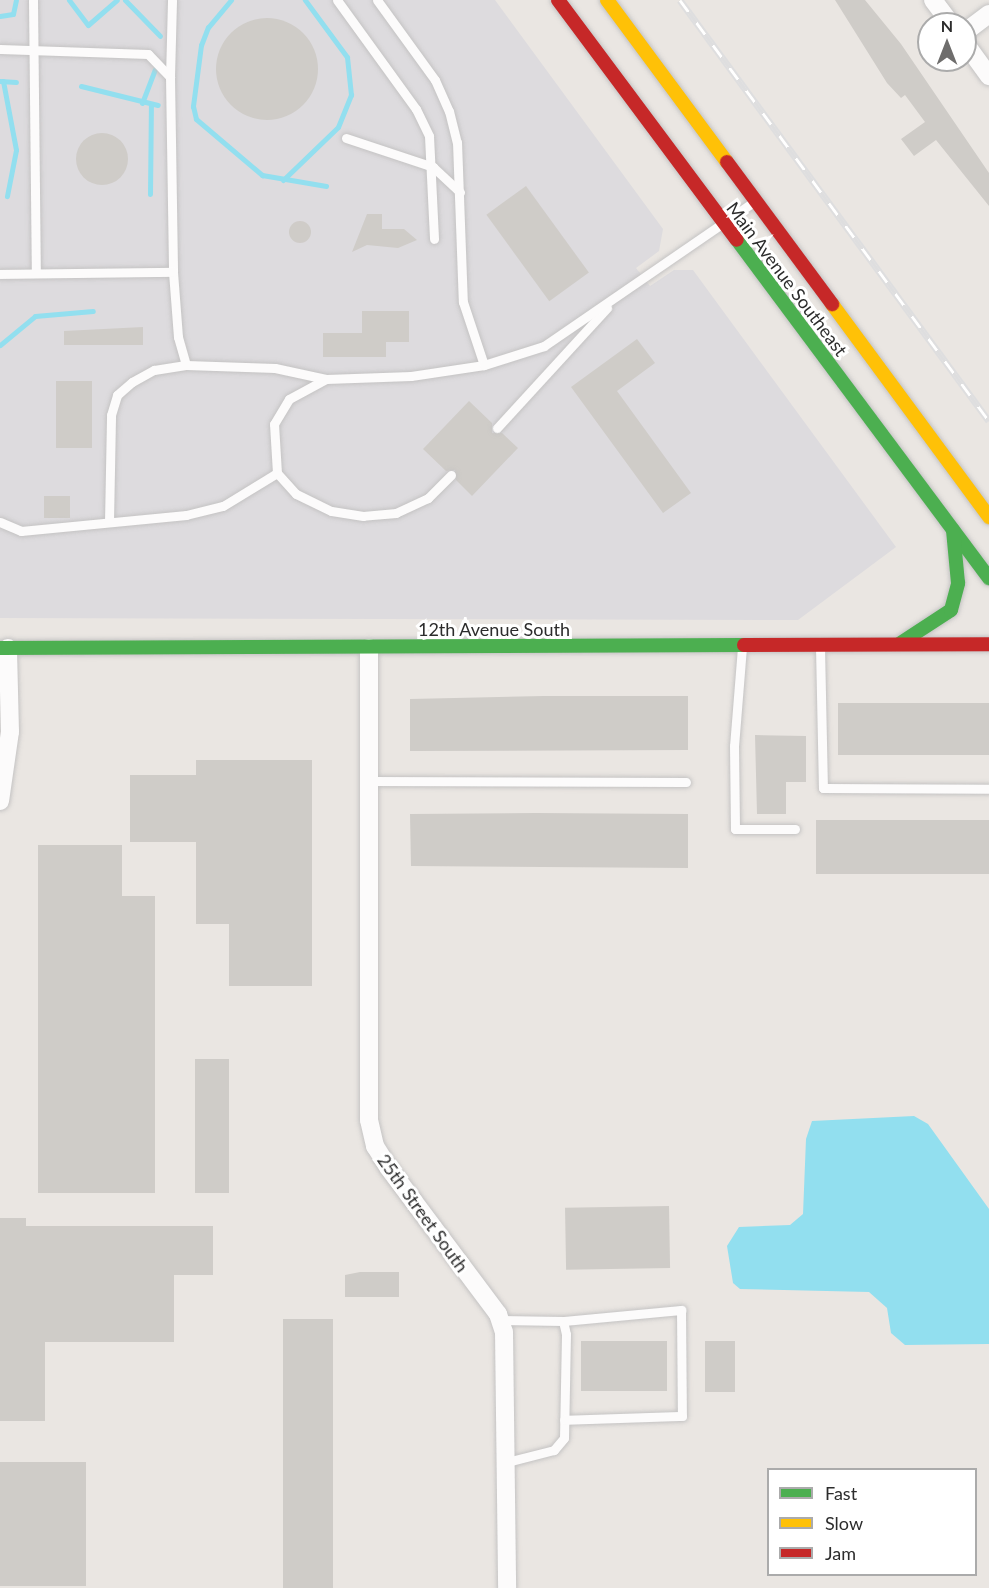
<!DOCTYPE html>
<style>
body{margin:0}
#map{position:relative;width:989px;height:1588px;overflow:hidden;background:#eae6e2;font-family:Lato,sans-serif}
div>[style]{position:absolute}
.industrial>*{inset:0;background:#dddbde}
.water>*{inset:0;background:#92dfef}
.stream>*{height:5px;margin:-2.5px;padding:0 2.5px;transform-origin:2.5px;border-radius:2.5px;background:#92dfef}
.building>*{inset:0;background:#cfccc8;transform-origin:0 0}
.round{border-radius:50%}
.roads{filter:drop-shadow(0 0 2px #c4c3c3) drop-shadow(0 0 2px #c4c3c3)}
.lane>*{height:9px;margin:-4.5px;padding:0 4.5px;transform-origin:4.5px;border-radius:4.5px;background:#fcfbfb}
.street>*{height:18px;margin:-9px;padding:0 9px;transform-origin:9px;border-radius:9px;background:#fcfbfb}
.fast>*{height:14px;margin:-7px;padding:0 7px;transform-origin:7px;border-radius:7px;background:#4caf50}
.slow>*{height:14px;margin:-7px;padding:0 7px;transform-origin:7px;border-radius:7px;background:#ffc107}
.jam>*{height:14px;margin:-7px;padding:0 7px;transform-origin:7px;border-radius:7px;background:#c62828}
.rail>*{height:7px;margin-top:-3.5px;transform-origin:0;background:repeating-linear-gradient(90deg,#fff 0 14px,#dededf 0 28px);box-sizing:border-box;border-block:2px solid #dededf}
span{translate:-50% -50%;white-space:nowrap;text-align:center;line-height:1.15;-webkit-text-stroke:6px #fff;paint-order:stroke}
.street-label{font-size:18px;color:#2c2c2c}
.legend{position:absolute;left:767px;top:1468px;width:210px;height:108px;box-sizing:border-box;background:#fff;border:2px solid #ababab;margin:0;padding:8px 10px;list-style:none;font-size:18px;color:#2c2c2c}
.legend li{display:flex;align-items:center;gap:12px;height:30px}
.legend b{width:30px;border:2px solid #ababab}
.north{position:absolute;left:917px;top:12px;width:60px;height:60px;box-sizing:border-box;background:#fff;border:2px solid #ababab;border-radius:50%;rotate:0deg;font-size:16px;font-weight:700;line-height:24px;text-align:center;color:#2c2c2c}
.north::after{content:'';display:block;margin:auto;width:21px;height:27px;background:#6e6d6c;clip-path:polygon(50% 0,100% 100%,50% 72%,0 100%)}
</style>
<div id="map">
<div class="industrial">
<div style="clip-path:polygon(0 0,495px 0,663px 229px,659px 251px,636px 268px,650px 286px,674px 270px,693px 270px,896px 547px,798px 620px,0 618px)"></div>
</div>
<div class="water">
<div style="clip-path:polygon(914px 1116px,928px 1124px,989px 1209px,989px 1344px,905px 1345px,891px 1333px,887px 1308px,869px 1292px,740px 1289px,733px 1283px,727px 1246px,739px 1227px,790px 1225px,803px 1214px,806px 1139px,812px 1121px)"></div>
</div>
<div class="stream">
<div style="left:69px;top:0;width:31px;rotate:53deg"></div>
<div style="left:88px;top:25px;width:38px;rotate:-41deg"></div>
<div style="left:125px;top:0;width:50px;rotate:45.8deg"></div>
<div style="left:231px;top:0;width:35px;rotate:130deg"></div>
<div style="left:208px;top:27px;width:19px;rotate:111deg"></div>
<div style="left:201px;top:45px;width:62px;rotate:97.5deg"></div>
<div style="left:193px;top:106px;width:13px;rotate:77deg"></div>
<div style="left:196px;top:119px;width:87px;rotate:40.3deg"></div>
<div style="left:262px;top:175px;width:65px;rotate:9.8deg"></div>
<div style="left:0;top:16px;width:13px;rotate:-9deg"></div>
<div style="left:13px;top:14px;width:14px;rotate:-78deg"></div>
<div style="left:0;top:81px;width:16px;rotate:4deg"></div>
<div style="left:3px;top:81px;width:70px;rotate:79.3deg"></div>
<div style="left:16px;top:150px;width:47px;rotate:101.1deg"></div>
<div style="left:81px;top:86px;width:79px;rotate:13.9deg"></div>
<div style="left:142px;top:103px;width:36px;rotate:-69deg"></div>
<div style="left:283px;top:180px;width:76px;rotate:-43.9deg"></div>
<div style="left:338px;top:127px;width:35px;rotate:-68deg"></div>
<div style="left:351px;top:95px;width:38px;rotate:-96deg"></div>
<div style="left:347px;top:57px;width:71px;rotate:-126.4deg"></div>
<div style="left:150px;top:194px;width:89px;rotate:-89.4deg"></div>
<div style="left:0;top:345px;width:45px;rotate:-39.6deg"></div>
<div style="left:35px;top:316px;width:58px;rotate:-4.9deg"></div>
</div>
<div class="building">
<div style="clip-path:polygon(835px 0,865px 0,901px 44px,989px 173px,989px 206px,936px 140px,914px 156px,901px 139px,925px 122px,905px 95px,901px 98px,887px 83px)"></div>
<div class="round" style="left:216px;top:18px;width:102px;height:102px"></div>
<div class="round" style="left:76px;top:133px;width:52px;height:52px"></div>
<div style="left:526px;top:186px;width:107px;height:49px;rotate:54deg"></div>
<div style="clip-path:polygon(367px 214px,382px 214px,382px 229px,404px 229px,417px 240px,398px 248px,367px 245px,352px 252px)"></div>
<div class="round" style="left:289px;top:221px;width:22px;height:22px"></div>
<div style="clip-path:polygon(362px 311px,409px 311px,409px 342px,386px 342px,386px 357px,323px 357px,323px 333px,362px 333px)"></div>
<div style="clip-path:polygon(143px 327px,143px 345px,64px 345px,64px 331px)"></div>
<div style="clip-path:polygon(637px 339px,655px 363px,617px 391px,691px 493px,663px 513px,571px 387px)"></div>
<div style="left:56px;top:381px;width:36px;height:67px"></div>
<div style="clip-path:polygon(469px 401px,492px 423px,492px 433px,502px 433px,518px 448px,472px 496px,456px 480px,455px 470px,446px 471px,423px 449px)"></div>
<div style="left:44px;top:496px;width:26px;height:22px"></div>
<div style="clip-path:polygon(544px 696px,688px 696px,688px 750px,410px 751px,410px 699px)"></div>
<div style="left:838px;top:703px;width:151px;height:52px"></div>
<div style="clip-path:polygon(755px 735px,806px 736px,806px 782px,786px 782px,786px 814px,757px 814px)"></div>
<div style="clip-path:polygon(196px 760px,312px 760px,312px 986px,229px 986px,229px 924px,196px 924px,196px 842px,130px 842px,130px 775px,196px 775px)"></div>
<div style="clip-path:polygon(535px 813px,688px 814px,688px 868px,411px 866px,410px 814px)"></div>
<div style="left:989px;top:820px;width:54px;height:173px;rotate:90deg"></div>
<div style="clip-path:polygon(38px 845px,122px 845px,122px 896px,155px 896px,155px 1193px,38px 1193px)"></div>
<div style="left:195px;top:1059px;width:34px;height:134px"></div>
<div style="left:669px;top:1206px;width:62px;height:104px;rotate:89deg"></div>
<div style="clip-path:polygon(0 1218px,26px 1218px,26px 1226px,213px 1226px,213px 1275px,174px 1275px,174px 1342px,45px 1342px,45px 1421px,0 1421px)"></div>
<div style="clip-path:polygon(360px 1272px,399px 1272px,399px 1297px,345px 1297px,345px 1275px)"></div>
<div style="left:283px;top:1319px;width:50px;height:269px"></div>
<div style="left:581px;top:1341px;width:86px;height:50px"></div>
<div style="left:705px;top:1341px;width:30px;height:51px"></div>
<div style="left:0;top:1462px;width:86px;height:124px"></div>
</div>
<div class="roads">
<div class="lane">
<div style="left:33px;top:0;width:273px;rotate:89.4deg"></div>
<div style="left:337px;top:0;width:135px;rotate:54.1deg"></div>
<div style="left:416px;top:109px;width:30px;rotate:64deg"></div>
<div style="left:429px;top:136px;width:103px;rotate:87.2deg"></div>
<div style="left:377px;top:0;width:99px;rotate:54.1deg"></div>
<div style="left:435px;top:80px;width:34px;rotate:66deg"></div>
<div style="left:449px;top:111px;width:32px;rotate:76deg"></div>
<div style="left:457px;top:142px;width:160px;rotate:87.9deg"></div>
<div style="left:463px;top:302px;width:66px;rotate:71.6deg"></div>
<div style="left:0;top:49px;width:148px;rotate:1.9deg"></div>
<div style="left:148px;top:54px;width:32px;rotate:46deg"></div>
<div style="left:170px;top:77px;width:195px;rotate:89.1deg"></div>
<div style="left:173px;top:272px;width:65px;rotate:85.6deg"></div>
<div style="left:178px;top:337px;width:29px;rotate:74deg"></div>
<div style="left:170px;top:77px;width:77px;rotate:-88.5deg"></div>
<div style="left:346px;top:138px;width:92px;rotate:18.4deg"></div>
<div style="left:433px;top:167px;width:37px;rotate:43deg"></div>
<div style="left:0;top:274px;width:173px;rotate:-0.7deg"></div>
<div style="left:497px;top:428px;width:163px;rotate:-47.5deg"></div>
<div style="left:451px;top:475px;width:33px;rotate:135deg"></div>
<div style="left:428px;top:498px;width:35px;rotate:155deg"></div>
<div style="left:396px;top:513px;width:33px;rotate:175deg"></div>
<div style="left:363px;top:516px;width:32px;rotate:-171deg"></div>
<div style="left:331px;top:511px;width:39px;rotate:-154deg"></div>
<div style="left:296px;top:494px;width:28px;rotate:-132deg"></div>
<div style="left:277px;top:473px;width:49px;rotate:-93.5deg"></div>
<div style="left:274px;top:424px;width:29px;rotate:-59deg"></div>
<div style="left:289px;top:399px;width:42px;rotate:-28.4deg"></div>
<div style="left:326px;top:379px;width:85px;rotate:-2deg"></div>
<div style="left:411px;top:376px;width:74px;rotate:-8.6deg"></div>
<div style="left:484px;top:365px;width:63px;rotate:-17.6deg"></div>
<div style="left:544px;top:346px;width:252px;rotate:-34.5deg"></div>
<div style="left:0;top:522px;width:23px;rotate:23deg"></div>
<div style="left:21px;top:531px;width:166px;rotate:-5.5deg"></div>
<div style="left:186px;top:515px;width:38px;rotate:-14deg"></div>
<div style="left:223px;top:506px;width:63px;rotate:-31.4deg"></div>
<div style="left:109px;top:522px;width:107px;rotate:-88.9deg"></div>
<div style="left:111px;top:415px;width:21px;rotate:-73deg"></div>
<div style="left:117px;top:395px;width:20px;rotate:-41deg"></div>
<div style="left:132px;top:382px;width:25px;rotate:-29deg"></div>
<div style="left:154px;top:370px;width:32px;rotate:-9deg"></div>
<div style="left:186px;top:365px;width:89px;rotate:1.9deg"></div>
<div style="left:275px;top:368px;width:52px;rotate:12.2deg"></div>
<div style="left:742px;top:647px;width:99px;rotate:94.6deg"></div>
<div style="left:734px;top:746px;width:83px;rotate:89.3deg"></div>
<div style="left:735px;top:829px;width:60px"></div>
<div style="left:820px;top:647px;width:141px;rotate:88.8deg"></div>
<div style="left:823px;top:788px;width:166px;rotate:0.3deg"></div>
<div style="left:369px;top:781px;width:317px;rotate:0.2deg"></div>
<div style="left:500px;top:1320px;width:63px;rotate:0.9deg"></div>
<div style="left:563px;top:1321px;width:13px;rotate:77deg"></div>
<div style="left:566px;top:1334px;width:104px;rotate:91.1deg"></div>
<div style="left:564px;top:1438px;width:16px;rotate:130deg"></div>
<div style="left:554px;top:1450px;width:49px;rotate:165.7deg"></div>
<div style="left:563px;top:1321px;width:119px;rotate:-5.3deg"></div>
<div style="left:681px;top:1310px;width:106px;rotate:89.5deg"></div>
<div style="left:682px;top:1416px;width:118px;rotate:178.1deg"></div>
</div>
<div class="street">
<div style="left:933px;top:0;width:30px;rotate:53deg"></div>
<div style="left:965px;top:32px;width:30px;rotate:-37deg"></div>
<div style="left:965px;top:43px;width:41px;rotate:54deg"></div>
<div style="left:369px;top:648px;width:472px;rotate:90deg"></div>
<div style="left:369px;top:1120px;width:27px;rotate:77deg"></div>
<div style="left:375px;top:1146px;width:25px;rotate:58deg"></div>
<div style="left:388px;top:1167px;width:184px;rotate:53.2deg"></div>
<div style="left:498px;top:1314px;width:19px;rotate:72deg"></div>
<div style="left:504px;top:1332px;width:256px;rotate:89.3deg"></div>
<div style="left:0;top:801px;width:70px;rotate:-81.8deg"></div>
<div style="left:10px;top:732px;width:84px;rotate:-91.4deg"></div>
</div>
<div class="fast">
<div style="left:737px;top:240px;width:422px;rotate:53.3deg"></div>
<div style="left:899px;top:644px;width:62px;rotate:-33.2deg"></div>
<div style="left:951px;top:610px;width:28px;rotate:-75deg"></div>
<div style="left:958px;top:583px;width:53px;rotate:-95.4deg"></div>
<div style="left:0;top:648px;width:744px;rotate:-0.23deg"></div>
</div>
<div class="slow">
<div style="left:607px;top:0;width:202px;rotate:53.5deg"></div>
<div style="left:832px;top:304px;width:265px;rotate:53.6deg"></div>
</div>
<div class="jam">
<div style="left:558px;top:0;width:299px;rotate:53.3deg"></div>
<div style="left:727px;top:162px;width:177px;rotate:53.5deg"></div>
<div style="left:744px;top:645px;width:245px;rotate:-0.2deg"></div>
</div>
</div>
<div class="rail">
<div style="left:680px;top:0;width:522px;rotate:53.72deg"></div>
</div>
<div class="street-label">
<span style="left:787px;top:279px;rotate:53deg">Main Avenue Southeast</span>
<span style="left:494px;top:629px">12th Avenue South</span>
<span style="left:423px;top:1213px;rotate:54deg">25th Street South</span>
</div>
<ul class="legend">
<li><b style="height:8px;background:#4caf50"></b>Fast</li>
<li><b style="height:8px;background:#ffc107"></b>Slow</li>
<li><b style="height:8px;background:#c62828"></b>Jam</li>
</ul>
<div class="north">N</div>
</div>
